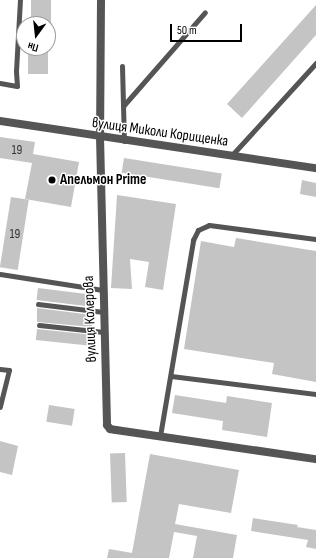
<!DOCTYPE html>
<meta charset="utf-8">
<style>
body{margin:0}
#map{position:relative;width:316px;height:558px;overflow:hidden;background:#fff;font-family:"Sofia Sans Condensed",sans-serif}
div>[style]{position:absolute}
.building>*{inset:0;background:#c4c4c4;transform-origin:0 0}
.service>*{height:5px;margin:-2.5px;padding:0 2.5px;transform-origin:2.5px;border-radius:2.5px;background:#555}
.minor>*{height:8px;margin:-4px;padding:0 4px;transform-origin:4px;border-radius:4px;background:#555}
.tertiary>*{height:8px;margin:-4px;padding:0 4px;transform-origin:4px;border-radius:4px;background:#555}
.dots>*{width:11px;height:11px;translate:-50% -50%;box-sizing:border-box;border:2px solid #fff;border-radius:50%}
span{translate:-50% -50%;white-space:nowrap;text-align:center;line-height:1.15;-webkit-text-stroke:3px #fff;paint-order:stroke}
.number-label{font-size:13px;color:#313131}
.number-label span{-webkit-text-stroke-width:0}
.street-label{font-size:15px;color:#000}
.poi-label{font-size:15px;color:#000;font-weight:700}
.left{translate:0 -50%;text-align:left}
.north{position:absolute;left:16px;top:16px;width:40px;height:40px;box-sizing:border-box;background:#fff;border:1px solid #999;border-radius:50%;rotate:195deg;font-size:11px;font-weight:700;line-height:16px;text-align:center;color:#000}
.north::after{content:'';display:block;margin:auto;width:14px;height:18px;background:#000;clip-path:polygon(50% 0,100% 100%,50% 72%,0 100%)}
.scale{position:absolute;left:170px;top:24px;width:72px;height:18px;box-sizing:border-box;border:2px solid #000;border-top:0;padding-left:5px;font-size:12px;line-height:14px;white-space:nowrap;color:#000;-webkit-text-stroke:3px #fff;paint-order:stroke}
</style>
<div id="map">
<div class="building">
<div style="left:31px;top:0;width:20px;height:24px"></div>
<div style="clip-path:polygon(316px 5px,316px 35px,242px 118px,227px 104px)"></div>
<div style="left:28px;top:48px;width:20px;height:26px"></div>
<div style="clip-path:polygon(0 137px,35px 142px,33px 154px,79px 162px,71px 207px,25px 199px,32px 163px,0 158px)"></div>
<div style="left:124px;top:158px;width:99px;height:15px;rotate:9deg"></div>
<div style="clip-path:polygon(302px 180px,316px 183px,316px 197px,300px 194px)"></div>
<div style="clip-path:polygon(117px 195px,176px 204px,163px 290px,145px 287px,149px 262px,130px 259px,132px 289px,111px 288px)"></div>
<div style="left:11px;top:197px;width:18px;height:71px;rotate:9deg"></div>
<div style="clip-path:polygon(236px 238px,316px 251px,316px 382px,272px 374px,274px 363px,184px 349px,201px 241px,234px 247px)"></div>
<div style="left:38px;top:288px;width:49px;height:12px;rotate:7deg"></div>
<div style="clip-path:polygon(37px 308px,92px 315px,92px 327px,37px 322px)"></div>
<div style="left:37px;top:329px;width:55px;height:11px;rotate:6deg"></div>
<div style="clip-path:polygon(175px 395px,226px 403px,227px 396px,272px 403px,267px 437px,222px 430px,223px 421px,172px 413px)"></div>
<div style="left:49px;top:405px;width:26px;height:17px;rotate:9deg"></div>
<div style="clip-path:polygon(0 441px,18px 446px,12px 475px,0 472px)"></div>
<div style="left:125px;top:453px;width:49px;height:15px;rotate:88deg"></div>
<div style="clip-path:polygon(150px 454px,239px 470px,231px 513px,179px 504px,175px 524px,237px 535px,233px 558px,193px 558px,197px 536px,174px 532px,169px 558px,107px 558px,109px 549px,132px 553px)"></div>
<div style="clip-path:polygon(253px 518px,298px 525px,297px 527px,316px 530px,316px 549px,306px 547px,308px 540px,251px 531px)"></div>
</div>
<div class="service">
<div style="left:122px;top:66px;width:75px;rotate:88.5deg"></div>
<div style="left:0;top:83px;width:17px;rotate:10deg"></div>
<div style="left:17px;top:86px;width:15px;rotate:-94deg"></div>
<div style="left:16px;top:71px;width:71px;rotate:-86.8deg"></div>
<div style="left:124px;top:105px;width:123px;rotate:-48.9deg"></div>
<div style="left:231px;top:156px;width:126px;rotate:-47.6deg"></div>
<div style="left:0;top:274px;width:104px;rotate:8.8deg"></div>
<div style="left:38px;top:304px;width:66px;rotate:6.9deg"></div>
<div style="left:39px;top:325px;width:65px;rotate:6.1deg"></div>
<div style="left:0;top:369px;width:9px;rotate:6deg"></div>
<div style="left:9px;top:370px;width:38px;rotate:104deg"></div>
<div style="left:171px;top:376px;width:146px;rotate:7.1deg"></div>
<div style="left:160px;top:436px;width:199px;rotate:-80.4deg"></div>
<div style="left:193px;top:240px;width:11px;rotate:-63deg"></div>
<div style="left:198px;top:230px;width:12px;rotate:-24deg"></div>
<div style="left:209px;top:225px;width:108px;rotate:7.5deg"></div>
</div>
<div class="minor">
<div style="left:101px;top:0;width:137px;rotate:90.4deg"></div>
<div style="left:100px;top:137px;width:288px;rotate:88.6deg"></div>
<div style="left:107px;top:425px;width:5px;rotate:53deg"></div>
<div style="left:110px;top:429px;width:6px;rotate:9deg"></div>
<div style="left:116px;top:430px;width:202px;rotate:8.3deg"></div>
</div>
<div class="tertiary">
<div style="left:0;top:121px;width:319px;rotate:8.5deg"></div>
</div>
<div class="dots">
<div style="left:52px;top:180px;background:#000"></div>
</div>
<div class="number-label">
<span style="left:17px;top:150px">19</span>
<span style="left:15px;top:234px">19</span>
</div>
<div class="street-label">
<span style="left:160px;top:132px;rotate:8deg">вулиця Миколи Корищенка</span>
<span style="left:90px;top:319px;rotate:-92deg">вулиця Колерова</span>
</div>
<div class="poi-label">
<span class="left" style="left:60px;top:180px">Апельмон Prime</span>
</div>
<div class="north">Пн</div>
<div class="scale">50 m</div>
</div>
